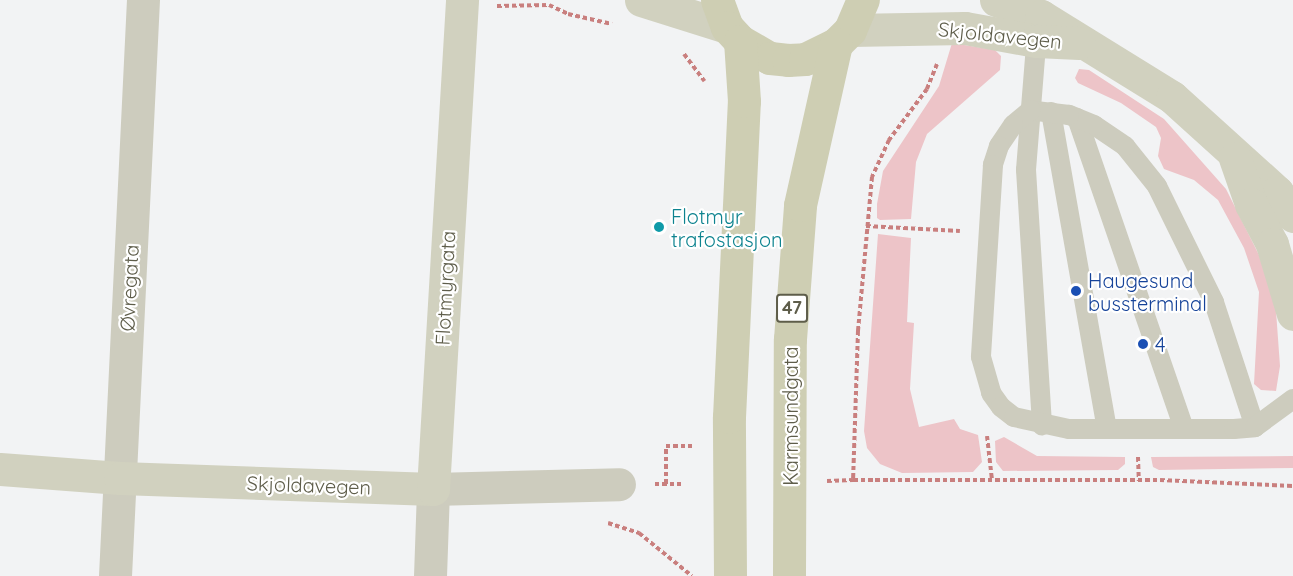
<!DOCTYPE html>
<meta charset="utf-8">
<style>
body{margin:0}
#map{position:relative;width:1293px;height:576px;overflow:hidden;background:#f2f3f4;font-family:Quicksand,sans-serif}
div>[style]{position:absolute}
.green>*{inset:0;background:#edc4c8}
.path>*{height:4px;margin-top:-2px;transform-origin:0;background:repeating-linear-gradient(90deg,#c97f7e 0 4.5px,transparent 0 7.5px)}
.lane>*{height:20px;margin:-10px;padding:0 10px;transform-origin:10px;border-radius:10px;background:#cdccbe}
.street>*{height:33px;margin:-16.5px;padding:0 16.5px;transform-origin:16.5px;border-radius:16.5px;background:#cdccbe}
.secondary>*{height:33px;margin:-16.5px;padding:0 16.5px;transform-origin:16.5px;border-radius:16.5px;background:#d1d1bf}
.primary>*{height:33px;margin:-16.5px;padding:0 16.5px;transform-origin:16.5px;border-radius:16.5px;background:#ceceb3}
.dots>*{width:16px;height:16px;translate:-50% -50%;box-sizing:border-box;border:3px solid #fff;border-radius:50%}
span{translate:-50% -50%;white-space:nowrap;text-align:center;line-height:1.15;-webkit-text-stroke:4.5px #fff;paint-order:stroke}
.shield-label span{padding:2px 4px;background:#fff;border:2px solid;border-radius:4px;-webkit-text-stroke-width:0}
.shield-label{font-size:18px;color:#5e5d4a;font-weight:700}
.street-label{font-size:20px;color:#5e5d4a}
.culture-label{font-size:20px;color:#0d838f}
.left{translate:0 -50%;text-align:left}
.transit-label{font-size:20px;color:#164399}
</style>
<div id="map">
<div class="green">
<div style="clip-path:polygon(952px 43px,995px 50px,1001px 56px,1000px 70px,927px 134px,916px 162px,911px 219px,880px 220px,877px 218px,877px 204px,883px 171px,939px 86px)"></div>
<div style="clip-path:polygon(1079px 69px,1089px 70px,1164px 119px,1226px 189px,1259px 255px,1276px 311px,1280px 366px,1276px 391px,1261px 390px,1254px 384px,1259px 292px,1244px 248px,1218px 200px,1194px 180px,1164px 169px,1158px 156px,1161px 138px,1156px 127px,1121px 103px,1078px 83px,1075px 78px)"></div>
<div style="clip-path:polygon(878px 234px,911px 238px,907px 322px,914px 323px,910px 389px,919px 427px,954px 419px,960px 429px,978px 435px,982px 462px,973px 472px,902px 473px,880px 464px,867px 448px,864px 431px)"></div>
<div style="clip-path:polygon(1004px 437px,1037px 456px,1125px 457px,1125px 464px,1118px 470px,1003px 471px,996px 462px,995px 441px)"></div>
<div style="clip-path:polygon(1293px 456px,1293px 468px,1159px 470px,1153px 467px,1151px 457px)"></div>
</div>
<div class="path">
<div style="left:497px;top:6px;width:52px;rotate:-1.1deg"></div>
<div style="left:549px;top:5px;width:21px;rotate:25deg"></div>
<div style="left:568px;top:14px;width:45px;rotate:12.8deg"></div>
<div style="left:684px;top:54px;width:34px;rotate:53deg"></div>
<div style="left:937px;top:64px;width:27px;rotate:112deg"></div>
<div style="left:927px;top:89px;width:64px;rotate:126.7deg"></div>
<div style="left:889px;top:140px;width:41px;rotate:114.7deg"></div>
<div style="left:872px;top:177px;width:155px;rotate:95.2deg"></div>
<div style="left:858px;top:331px;width:149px;rotate:91.9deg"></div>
<div style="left:853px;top:480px;width:307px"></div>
<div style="left:1160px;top:480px;width:133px;rotate:2.6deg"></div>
<div style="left:866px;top:226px;width:94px;rotate:3deg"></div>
<div style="left:987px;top:436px;width:44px;rotate:83.5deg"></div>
<div style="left:1138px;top:457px;width:24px;rotate:88deg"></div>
<div style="left:827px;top:481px;width:26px;rotate:-2deg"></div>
<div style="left:655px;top:484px;width:26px"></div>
<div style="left:666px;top:484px;width:38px;rotate:-90deg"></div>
<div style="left:666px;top:446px;width:26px"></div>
<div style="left:608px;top:523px;width:33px;rotate:18deg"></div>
<div style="left:639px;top:533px;width:68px;rotate:39.1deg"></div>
</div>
<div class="lane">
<div style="left:1037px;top:33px;width:137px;rotate:94.6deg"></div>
<div style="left:1026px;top:170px;width:256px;rotate:86.4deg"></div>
<div style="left:1051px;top:112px;width:322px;rotate:80deg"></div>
<div style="left:1077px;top:118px;width:329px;rotate:71deg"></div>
<div style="left:1255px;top:427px;width:132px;rotate:-108.2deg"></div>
<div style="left:1214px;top:302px;width:129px;rotate:-116.2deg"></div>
<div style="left:1157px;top:186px;width:51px;rotate:-128.7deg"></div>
<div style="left:1125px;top:146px;width:37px;rotate:-146deg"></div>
<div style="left:1094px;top:125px;width:27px;rotate:-158deg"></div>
<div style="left:1069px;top:115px;width:38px;rotate:-173deg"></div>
<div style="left:1031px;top:110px;width:23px;rotate:140deg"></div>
<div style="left:1013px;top:125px;width:25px;rotate:124deg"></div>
<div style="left:999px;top:146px;width:20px;rotate:108deg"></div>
<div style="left:993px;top:165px;width:192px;rotate:93.6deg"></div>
<div style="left:981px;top:357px;width:37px;rotate:74deg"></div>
<div style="left:991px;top:393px;width:17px;rotate:54deg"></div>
<div style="left:1001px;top:407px;width:16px;rotate:38deg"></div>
<div style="left:1014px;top:417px;width:56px;rotate:12.3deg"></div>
<div style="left:1069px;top:429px;width:165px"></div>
<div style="left:1234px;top:429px;width:21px;rotate:-5deg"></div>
<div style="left:1255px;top:427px;width:47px;rotate:-36.4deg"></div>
</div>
<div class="street">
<div style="left:115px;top:576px;width:577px;rotate:-87.22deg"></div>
<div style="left:430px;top:576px;width:87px;rotate:-88deg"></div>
<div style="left:433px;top:489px;width:186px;rotate:-1.5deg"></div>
</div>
<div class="secondary">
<div style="left:641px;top:0;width:90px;rotate:17.4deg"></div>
<div style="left:996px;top:0;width:48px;rotate:19.6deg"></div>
<div style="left:1041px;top:16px;width:154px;rotate:31.7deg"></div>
<div style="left:1172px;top:97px;width:142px;rotate:42.1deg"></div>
<div style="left:1277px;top:192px;width:29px;rotate:56deg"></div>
<div style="left:850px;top:30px;width:115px;rotate:-1deg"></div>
<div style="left:965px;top:28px;width:72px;rotate:10.4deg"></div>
<div style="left:1036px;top:41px;width:43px;rotate:2.7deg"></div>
<div style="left:1235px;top:158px;width:49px;rotate:70.8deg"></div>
<div style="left:1251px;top:204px;width:45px;rotate:62.3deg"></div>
<div style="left:1272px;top:244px;width:73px;rotate:73.3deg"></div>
<div style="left:0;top:469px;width:120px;rotate:4.3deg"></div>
<div style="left:120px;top:478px;width:313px;rotate:2deg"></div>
<div style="left:433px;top:489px;width:490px;rotate:-86.6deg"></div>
</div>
<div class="primary">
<div style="left:717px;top:0;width:29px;rotate:70deg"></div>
<div style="left:727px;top:27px;width:19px;rotate:47deg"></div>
<div style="left:740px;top:41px;width:34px;rotate:30deg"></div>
<div style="left:770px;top:58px;width:18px;rotate:6deg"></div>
<div style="left:788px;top:60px;width:17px;rotate:-3deg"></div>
<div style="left:805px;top:59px;width:34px;rotate:-26deg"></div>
<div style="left:836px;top:44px;width:20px;rotate:-45deg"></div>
<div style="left:850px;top:30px;width:33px;rotate:-67deg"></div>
<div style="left:730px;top:576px;width:159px;rotate:-90.4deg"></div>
<div style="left:729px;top:417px;width:316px;rotate:-87.3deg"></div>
<div style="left:744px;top:101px;width:60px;rotate:-93.8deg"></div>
<div style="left:789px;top:576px;width:237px;rotate:-89.8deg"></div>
<div style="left:790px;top:339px;width:134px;rotate:-85.7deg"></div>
<div style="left:800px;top:205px;width:165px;rotate:-77.4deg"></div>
</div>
<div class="dots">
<div style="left:659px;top:227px;background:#0f9aa8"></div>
<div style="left:1076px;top:291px;background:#1a4fb4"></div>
<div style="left:1143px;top:344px;background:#1a4fb4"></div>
</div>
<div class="shield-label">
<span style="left:792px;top:308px">47</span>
</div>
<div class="street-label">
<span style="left:1000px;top:35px;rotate:6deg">Skjoldavegen</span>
<span style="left:129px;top:288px;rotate:-87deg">Øvregata</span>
<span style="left:445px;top:288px;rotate:-87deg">Flotmyrgata</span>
<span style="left:790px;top:416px;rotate:-90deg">Karmsundgata</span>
<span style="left:309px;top:485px;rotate:2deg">Skjoldavegen</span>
</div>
<div class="culture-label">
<span class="left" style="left:671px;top:228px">Flotmyr<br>trafostasjon</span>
</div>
<div class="transit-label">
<span class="left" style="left:1088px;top:292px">Haugesund<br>bussterminal</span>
<span class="left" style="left:1155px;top:344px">4</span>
</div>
</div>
